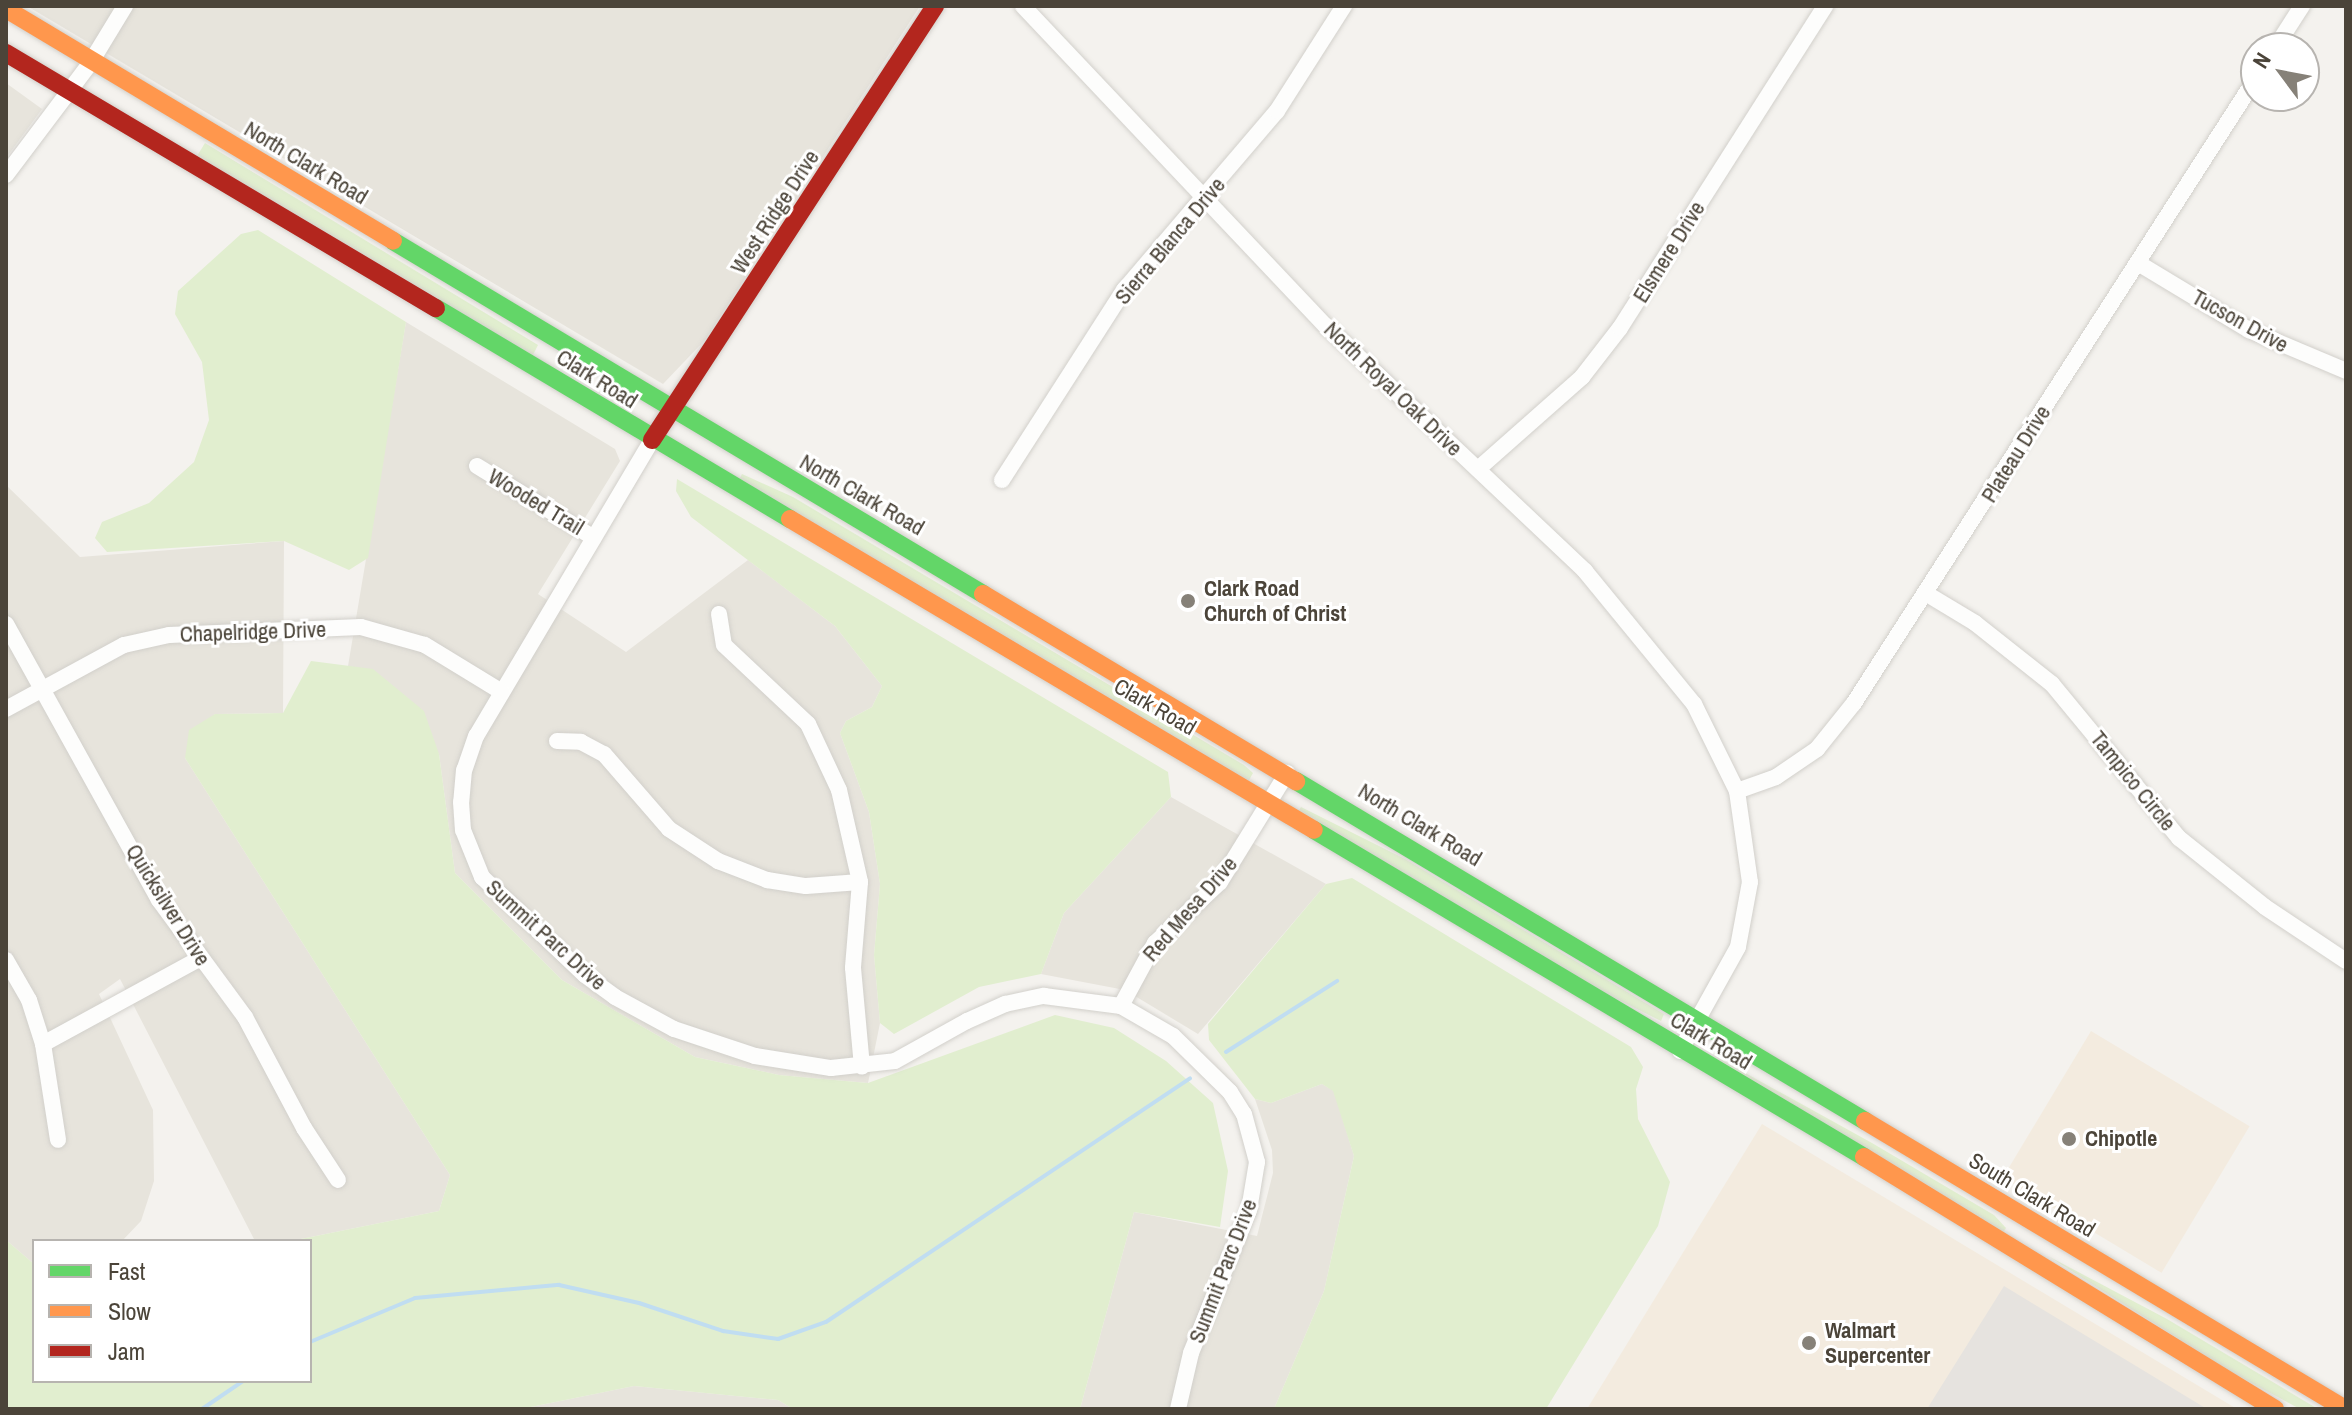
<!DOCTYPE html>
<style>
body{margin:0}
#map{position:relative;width:2352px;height:1415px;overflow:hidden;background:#f4f2ee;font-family:"Archivo Narrow",sans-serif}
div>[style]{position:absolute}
.residential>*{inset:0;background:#e7e4dc}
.commercial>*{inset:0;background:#f3ebdf;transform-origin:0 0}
.green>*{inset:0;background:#e1eecf}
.parking>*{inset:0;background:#e6e3df}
.stream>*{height:4px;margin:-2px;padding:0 2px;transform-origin:2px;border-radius:2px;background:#c0ddf1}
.roads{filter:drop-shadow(0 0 2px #d2d0cb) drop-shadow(0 0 2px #d2d0cb)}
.street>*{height:16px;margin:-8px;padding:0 8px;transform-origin:8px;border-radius:8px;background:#fdfdfc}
.fast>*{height:18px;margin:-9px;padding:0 9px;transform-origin:9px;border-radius:9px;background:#63d668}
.slow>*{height:18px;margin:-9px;padding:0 9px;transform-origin:9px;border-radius:9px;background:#ff974d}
.jam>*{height:18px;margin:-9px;padding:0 9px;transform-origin:9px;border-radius:9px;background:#b3261e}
.dots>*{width:22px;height:22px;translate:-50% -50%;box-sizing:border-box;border:4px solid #fff;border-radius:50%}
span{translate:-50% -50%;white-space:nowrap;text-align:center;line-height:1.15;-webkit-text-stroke:6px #fff;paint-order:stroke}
.street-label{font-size:22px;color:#4b4439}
.poi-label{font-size:22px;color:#4b4439;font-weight:700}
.left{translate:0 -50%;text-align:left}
.frame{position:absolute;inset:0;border:8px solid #4b4439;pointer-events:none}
.legend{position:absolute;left:32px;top:1239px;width:280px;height:144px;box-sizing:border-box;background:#fff;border:2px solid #b7b4b0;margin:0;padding:10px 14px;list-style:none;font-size:24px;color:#4b4439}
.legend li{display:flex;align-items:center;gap:16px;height:40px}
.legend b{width:40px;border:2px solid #b7b4b0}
.north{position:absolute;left:2240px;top:32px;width:80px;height:80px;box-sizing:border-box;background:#fff;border:2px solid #b7b4b0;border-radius:50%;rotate:302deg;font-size:22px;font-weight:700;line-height:32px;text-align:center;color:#4b4439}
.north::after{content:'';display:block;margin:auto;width:28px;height:36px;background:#868178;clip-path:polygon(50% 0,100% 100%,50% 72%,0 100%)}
</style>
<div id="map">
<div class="residential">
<div style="clip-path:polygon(27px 6px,920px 6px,705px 340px,663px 384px)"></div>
<div style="clip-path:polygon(6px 83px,42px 109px,6px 158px)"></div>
<div style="clip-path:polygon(406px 322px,615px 449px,620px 461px,538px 594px,626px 652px,748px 560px,835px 626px,882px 686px,872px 707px,846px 721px,840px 733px,869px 812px,880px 884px,874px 955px,880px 1023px,868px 1083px,779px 1075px,695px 1057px,562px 980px,455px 873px,439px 754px,348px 666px)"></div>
<div style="clip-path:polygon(6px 485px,80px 557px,284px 541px,283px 713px,215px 714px,185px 758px,450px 1175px,439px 1211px,291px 1241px,255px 1241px,120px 979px,99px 994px,153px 1110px,154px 1181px,141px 1221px,122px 1241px,34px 1241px,34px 1264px,6px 1240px)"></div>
<div style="clip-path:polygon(1171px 797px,1326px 884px,1198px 1034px,1125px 990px,1041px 974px,1064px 913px)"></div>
<div style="clip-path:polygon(1322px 1084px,1334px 1091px,1354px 1156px,1324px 1291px,1274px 1409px,1080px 1409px,1134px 1212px,1257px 1236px,1273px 1173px,1272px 1150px,1255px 1099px,1271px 1103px)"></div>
<div style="clip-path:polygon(634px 1386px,778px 1400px,793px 1409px,521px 1409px)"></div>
</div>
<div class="commercial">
<div style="left:2091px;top:1031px;width:185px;height:171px;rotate:31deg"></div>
<div style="clip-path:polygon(1762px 1124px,2237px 1409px,1587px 1409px)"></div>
</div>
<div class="green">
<div style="clip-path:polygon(205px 143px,538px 345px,534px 353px,531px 357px,197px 156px)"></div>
<div style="clip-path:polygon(258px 230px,406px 322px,368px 558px,349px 570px,284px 541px,107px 552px,95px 538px,102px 522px,149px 503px,194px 462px,209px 420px,202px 362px,175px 314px,178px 291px,241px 234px)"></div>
<div style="clip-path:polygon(742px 474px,793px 497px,1244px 765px,1253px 773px,1248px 782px,738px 482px)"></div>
<div style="clip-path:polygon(677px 479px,1168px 772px,1171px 797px,1064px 913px,1041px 974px,979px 987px,894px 1034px,880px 1023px,874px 955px,880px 884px,869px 812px,840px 733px,846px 721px,872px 707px,882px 686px,835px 626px,691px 517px,676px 491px)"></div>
<div style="clip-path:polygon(311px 661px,373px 669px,424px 711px,439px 754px,455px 873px,562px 980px,695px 1057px,779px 1075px,868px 1083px,1055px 1015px,1114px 1028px,1166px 1061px,1213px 1103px,1228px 1171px,1220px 1227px,1134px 1212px,1080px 1409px,793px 1409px,778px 1400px,634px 1386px,521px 1409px,6px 1409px,6px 1240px,34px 1264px,34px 1381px,310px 1381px,310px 1241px,291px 1241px,439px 1211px,450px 1175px,185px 758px,189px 730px,215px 714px,283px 713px)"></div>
<div style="clip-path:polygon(1301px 807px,1405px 859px,1664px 1014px,1661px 1021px,1583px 982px,1298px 812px)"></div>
<div style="clip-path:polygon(1352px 878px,1631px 1047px,1643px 1067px,1636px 1089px,1638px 1119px,1670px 1182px,1658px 1226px,1546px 1409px,1274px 1409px,1324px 1291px,1354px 1156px,1333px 1091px,1322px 1084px,1271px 1103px,1255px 1099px,1209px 1040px,1208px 1024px,1326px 884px)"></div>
<div style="clip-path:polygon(1709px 1053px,1872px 1143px,1994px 1215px,2006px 1228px,2002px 1234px)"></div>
<div style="clip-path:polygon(2048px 1256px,2167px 1319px,2318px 1409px,2300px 1409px,2231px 1372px)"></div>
</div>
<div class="parking">
<div style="clip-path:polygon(2004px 1286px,2207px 1409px,1927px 1409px)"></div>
</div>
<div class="stream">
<div style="left:1226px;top:1052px;width:132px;rotate:-32.6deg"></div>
<div style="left:310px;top:1342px;width:114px;rotate:-22.7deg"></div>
<div style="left:415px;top:1298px;width:145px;rotate:-5.2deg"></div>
<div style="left:559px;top:1285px;width:82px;rotate:12.7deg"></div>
<div style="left:639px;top:1303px;width:89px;rotate:18.4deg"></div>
<div style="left:723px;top:1331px;width:56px;rotate:8.3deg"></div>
<div style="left:778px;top:1339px;width:51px;rotate:-19.5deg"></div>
<div style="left:826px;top:1322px;width:438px;rotate:-33.8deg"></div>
<div style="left:202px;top:1409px;width:50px;rotate:-34.3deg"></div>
</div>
<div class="roads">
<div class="street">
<div style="left:1023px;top:6px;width:441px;rotate:46.6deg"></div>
<div style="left:1326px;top:326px;width:357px;rotate:43.4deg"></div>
<div style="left:1585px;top:571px;width:172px;rotate:50.7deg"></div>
<div style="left:1694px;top:704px;width:97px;rotate:63.7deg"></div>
<div style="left:1737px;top:791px;width:92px;rotate:81.9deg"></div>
<div style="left:1750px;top:882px;width:66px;rotate:100.5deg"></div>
<div style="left:1738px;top:947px;width:119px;rotate:119.1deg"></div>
<div style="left:2275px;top:48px;width:50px;rotate:-57.3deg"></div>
<div style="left:6px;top:175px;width:141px;rotate:-53deg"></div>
<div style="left:91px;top:62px;width:66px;rotate:-58.7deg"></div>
<div style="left:2138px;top:263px;width:130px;rotate:31.1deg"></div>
<div style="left:2249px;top:330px;width:105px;rotate:22.9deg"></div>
<div style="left:652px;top:440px;width:344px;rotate:120.7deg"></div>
<div style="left:476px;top:736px;width:36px;rotate:109deg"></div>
<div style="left:464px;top:770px;width:32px;rotate:95deg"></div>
<div style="left:461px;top:802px;width:28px;rotate:86deg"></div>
<div style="left:463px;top:830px;width:51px;rotate:68deg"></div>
<div style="left:482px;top:877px;width:142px;rotate:43.6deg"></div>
<div style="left:585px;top:975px;width:37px;rotate:36deg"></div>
<div style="left:615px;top:997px;width:67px;rotate:28.5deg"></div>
<div style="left:674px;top:1029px;width:85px;rotate:18.4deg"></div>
<div style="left:755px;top:1056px;width:77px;rotate:9deg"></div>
<div style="left:831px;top:1068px;width:64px;rotate:-6.2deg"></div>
<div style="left:895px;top:1061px;width:82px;rotate:-29.1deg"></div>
<div style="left:967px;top:1021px;width:42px;rotate:-24.1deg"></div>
<div style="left:1005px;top:1004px;width:40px;rotate:-12deg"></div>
<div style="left:1044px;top:996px;width:78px;rotate:7.4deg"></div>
<div style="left:1121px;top:1006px;width:60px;rotate:30deg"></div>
<div style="left:1173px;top:1036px;width:80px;rotate:44.5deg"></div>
<div style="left:1230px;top:1092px;width:26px;rotate:58deg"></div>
<div style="left:1244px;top:1114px;width:50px;rotate:74.8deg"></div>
<div style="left:1257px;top:1162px;width:49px;rotate:99.5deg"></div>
<div style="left:1249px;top:1210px;width:154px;rotate:112.1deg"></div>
<div style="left:1191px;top:1353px;width:57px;rotate:103.1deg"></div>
<div style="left:477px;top:466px;width:137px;rotate:31.6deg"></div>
<div style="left:1478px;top:469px;width:139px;rotate:-41.5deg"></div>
<div style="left:1582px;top:377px;width:62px;rotate:-52.2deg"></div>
<div style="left:1620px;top:328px;width:382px;rotate:-57.5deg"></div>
<div style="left:1002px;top:480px;width:226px;rotate:-57.3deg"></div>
<div style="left:1124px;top:290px;width:235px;rotate:-49.5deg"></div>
<div style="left:1277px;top:111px;width:125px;rotate:-57.5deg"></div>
<div style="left:1927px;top:594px;width:56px;rotate:31.1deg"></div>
<div style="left:1975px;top:623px;width:98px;rotate:38.4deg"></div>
<div style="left:2052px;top:684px;width:200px;rotate:50.5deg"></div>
<div style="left:2179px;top:838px;width:110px;rotate:38.7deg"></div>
<div style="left:2265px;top:907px;width:97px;rotate:33.7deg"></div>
<div style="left:719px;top:614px;width:31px;rotate:81deg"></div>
<div style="left:724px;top:645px;width:115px;rotate:43.2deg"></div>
<div style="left:808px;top:724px;width:73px;rotate:64.8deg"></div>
<div style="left:839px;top:790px;width:94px;rotate:77.1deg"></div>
<div style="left:860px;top:882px;width:86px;rotate:94.7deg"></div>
<div style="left:853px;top:968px;width:99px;rotate:84.8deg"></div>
<div style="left:6px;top:624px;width:316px;rotate:61deg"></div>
<div style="left:159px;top:900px;width:145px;rotate:53.7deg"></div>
<div style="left:245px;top:1017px;width:126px;rotate:62deg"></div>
<div style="left:304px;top:1128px;width:62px;rotate:56.8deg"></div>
<div style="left:6px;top:709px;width:134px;rotate:-28.5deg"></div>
<div style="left:124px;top:645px;width:46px;rotate:-12.5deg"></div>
<div style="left:169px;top:635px;width:192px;rotate:-2.4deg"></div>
<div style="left:361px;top:627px;width:66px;rotate:15.7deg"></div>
<div style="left:425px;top:645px;width:90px;rotate:31.4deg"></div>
<div style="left:557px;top:741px;width:24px;rotate:2deg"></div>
<div style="left:581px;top:742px;width:26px;rotate:28deg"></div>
<div style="left:604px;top:754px;width:99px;rotate:49.1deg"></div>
<div style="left:669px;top:829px;width:59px;rotate:33.1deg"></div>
<div style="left:718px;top:861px;width:53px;rotate:21.2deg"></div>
<div style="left:767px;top:880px;width:39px;rotate:9deg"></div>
<div style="left:806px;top:886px;width:54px;rotate:-4.2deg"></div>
<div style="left:1737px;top:791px;width:41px;rotate:-19.7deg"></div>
<div style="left:1776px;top:777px;width:50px;rotate:-34.3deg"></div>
<div style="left:1817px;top:749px;width:59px;rotate:-51.2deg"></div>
<div style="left:1854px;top:703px;width:743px;rotate:-57.25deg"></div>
<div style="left:6px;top:960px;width:46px;rotate:60.1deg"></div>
<div style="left:29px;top:1000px;width:46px;rotate:72.3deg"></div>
<div style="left:43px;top:1044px;width:97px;rotate:81.1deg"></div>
<div style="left:1121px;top:1006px;width:72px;rotate:-61.6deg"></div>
<div style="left:1155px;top:943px;width:89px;rotate:-43.2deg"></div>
<div style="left:1220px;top:882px;width:128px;rotate:-58.4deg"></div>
<div style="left:43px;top:1044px;width:178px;rotate:-28.6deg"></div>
</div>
<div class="fast">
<div style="left:393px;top:241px;width:688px;rotate:30.89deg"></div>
<div style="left:436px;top:308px;width:412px;rotate:30.8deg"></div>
<div style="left:1296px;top:781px;width:663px;rotate:30.86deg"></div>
<div style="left:1314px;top:830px;width:640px;rotate:30.73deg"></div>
</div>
<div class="slow">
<div style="left:6px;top:9px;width:451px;rotate:30.9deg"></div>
<div style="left:790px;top:519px;width:609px;rotate:30.69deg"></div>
<div style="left:983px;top:594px;width:365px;rotate:30.9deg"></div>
<div style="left:1865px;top:1121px;width:560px;rotate:30.96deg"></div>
<div style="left:1864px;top:1157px;width:482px;rotate:31.5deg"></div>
</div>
<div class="jam">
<div style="left:6px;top:53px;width:500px;rotate:30.7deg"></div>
<div style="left:652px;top:440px;width:518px;rotate:-56.89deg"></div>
</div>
</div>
<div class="dots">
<div style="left:1188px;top:601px;background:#868178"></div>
<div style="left:2069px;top:1139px;background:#868178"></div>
<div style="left:1809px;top:1343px;background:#868178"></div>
</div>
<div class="street-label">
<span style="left:306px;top:163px;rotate:31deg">North Clark Road</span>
<span style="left:775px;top:212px;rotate:-57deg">West Ridge Drive</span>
<span style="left:1170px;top:241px;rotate:-50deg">Sierra Blanca Drive</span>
<span style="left:1669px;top:252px;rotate:-58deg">Elsmere Drive</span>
<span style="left:2240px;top:321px;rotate:29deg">Tucson Drive</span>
<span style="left:597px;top:379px;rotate:32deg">Clark Road</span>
<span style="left:1393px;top:389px;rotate:44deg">North Royal Oak Drive</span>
<span style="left:2016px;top:454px;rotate:-58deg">Plateau Drive</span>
<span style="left:862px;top:495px;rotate:30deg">North Clark Road</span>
<span style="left:536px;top:502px;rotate:31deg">Wooded Trail</span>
<span style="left:253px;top:632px;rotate:-2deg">Chapelridge Drive</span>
<span style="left:1155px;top:707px;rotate:30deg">Clark Road</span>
<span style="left:2133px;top:781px;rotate:51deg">Tampico Circle</span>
<span style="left:1420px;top:825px;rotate:31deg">North Clark Road</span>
<span style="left:168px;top:905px;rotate:58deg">Quicksilver Drive</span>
<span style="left:1190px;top:909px;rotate:-49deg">Red Mesa Drive</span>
<span style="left:546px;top:935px;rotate:42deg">Summit Parc Drive</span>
<span style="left:1711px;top:1041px;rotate:31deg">Clark Road</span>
<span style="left:2032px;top:1195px;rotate:31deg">South Clark Road</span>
<span style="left:1223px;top:1271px;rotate:-69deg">Summit Parc Drive</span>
</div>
<div class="poi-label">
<span class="left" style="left:1204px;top:601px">Clark Road<br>Church of Christ</span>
<span class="left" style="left:2085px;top:1139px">Chipotle</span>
<span class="left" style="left:1825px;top:1343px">Walmart<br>Supercenter</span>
</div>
<div class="frame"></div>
<ul class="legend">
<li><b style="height:10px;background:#63d668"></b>Fast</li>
<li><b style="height:10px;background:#ff974d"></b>Slow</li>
<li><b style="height:10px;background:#b3261e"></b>Jam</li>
</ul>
<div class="north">N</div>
</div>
